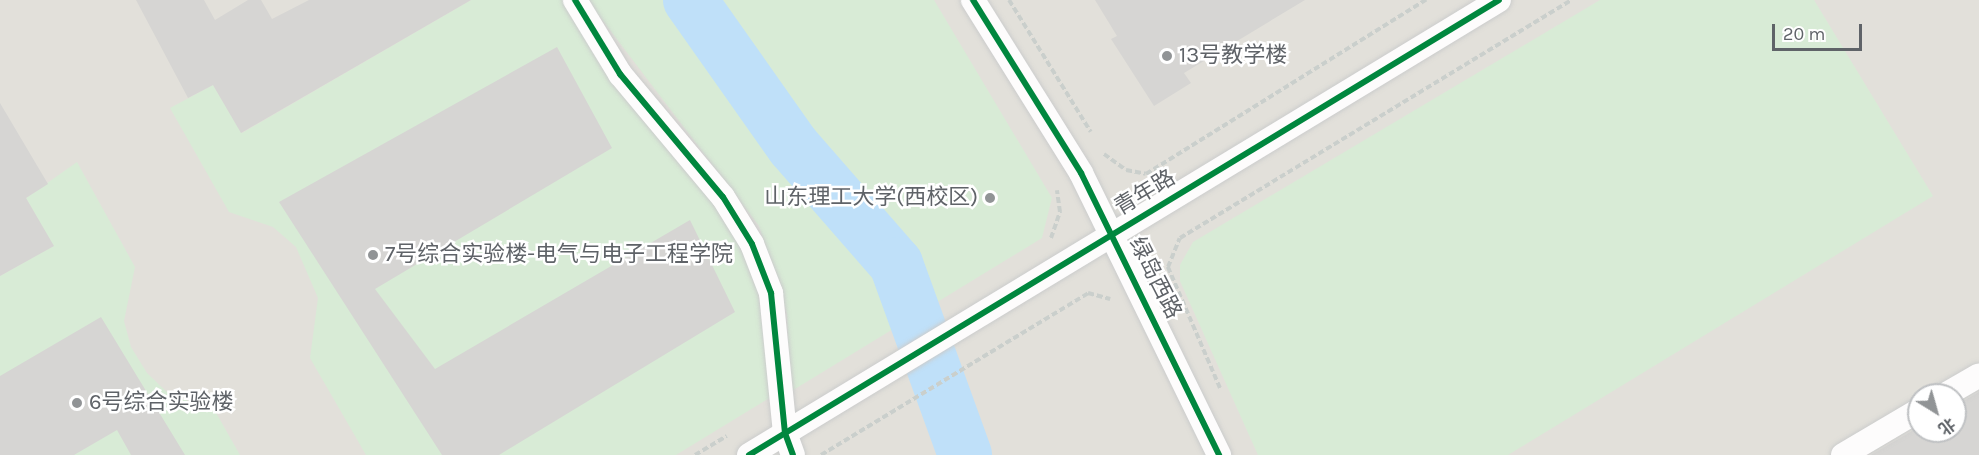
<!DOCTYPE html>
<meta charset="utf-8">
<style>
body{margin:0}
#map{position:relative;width:1979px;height:455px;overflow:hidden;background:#efeeea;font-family:Karla,"Noto Sans SC",sans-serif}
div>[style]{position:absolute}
.education>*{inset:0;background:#e2e0da}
.green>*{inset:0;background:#d8ebd6}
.river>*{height:54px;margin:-27px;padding:0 27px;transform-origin:27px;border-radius:27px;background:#bfe0f9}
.building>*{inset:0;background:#d6d5d3}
.path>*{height:4px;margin-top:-2px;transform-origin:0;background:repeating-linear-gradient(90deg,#cacfcc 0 6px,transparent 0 9px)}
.roads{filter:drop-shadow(0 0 2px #cbcccc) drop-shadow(0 0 2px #cbcccc)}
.street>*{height:24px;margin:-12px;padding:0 12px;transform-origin:12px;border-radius:12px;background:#fdfcfc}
.cycleway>*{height:6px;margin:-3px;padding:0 3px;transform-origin:3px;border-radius:3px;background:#00873e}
.dots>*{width:16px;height:16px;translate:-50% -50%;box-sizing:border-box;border:3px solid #fff;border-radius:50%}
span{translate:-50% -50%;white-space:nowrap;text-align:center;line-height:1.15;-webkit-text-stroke:5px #fff;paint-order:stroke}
.poi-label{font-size:22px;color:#5f6368}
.left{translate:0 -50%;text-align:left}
.right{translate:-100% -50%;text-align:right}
.street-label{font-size:22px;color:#5f6368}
.north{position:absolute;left:1907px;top:383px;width:60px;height:60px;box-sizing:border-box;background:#fff;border:2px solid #bfc1c3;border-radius:50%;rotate:143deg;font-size:16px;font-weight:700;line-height:24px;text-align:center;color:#5f6368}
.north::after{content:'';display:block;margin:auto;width:21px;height:27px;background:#919496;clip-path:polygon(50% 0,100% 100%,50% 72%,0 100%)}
.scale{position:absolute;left:1772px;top:24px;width:90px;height:27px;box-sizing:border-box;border:3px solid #5f6368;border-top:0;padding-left:8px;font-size:18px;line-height:21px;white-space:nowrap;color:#5f6368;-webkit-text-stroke:4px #fff;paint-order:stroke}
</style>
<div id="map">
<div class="education">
<div style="clip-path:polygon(evenodd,0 0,1979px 0,1979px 455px,0 455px,0 0,1919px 395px,1955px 395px,1955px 431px,1919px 431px,1919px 395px)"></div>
</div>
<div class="green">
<div style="clip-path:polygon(471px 0,565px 0,723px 209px,756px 275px,771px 397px,676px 455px,366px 455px,310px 358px,318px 298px,296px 247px,273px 227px,229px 212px,170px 108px,213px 85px,242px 133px)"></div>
<div style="clip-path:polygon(587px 0,934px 0,1052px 198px,1042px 238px,790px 392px,787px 314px,759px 226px)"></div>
<div style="clip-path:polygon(1600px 0,1814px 0,1933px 196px,1508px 455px,1258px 455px,1180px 281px,1180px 265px,1193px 242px)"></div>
<div style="clip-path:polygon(77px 162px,135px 267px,124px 321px,131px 347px,147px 373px,169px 394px,215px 411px,240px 455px,0 455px,0 276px,53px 246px,26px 198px)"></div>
</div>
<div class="river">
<div style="left:690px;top:0;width:179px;rotate:54.8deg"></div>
<div style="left:793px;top:146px;width:157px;rotate:48.9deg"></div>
<div style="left:896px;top:264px;width:203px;rotate:70.1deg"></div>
</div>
<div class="building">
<div style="clip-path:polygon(136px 0,204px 0,215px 20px,248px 0,261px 0,272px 19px,309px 0,471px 0,241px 133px,213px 85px,188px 98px)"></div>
<div style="clip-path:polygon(1095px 0,1305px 0,1184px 73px,1191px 83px,1154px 106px,1111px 39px,1117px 36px)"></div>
<div style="clip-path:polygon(557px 47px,612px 148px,375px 289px,435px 369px,690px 220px,735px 312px,499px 455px,442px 455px,279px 202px)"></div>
<div style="clip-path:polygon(0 103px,48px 184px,26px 198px,54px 246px,0 276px)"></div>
<div style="clip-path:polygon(101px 317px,185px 455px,131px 455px,117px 430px,74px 455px,0 455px,0 376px)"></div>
<div style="clip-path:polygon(1979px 392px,1979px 455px,1871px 455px,1919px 427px,1919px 431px,1955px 431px,1955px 406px)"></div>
</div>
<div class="path">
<div style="left:1009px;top:0;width:155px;rotate:58.2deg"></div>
<div style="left:1104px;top:154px;width:27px;rotate:36deg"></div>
<div style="left:1126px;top:170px;width:20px;rotate:11deg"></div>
<div style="left:1146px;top:174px;width:330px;rotate:-31.9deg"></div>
<div style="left:1051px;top:238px;width:28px;rotate:-71deg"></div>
<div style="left:1060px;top:212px;width:22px;rotate:-98deg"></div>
<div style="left:1220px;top:388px;width:132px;rotate:-113.3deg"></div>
<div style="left:1168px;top:267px;width:31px;rotate:-68deg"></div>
<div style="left:1180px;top:238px;width:458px;rotate:-31.3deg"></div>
<div style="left:695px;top:455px;width:37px;rotate:-31deg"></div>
<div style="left:821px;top:455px;width:312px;rotate:-31.2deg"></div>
<div style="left:1088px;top:293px;width:23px;rotate:15deg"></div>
</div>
<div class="roads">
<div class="street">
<div style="left:575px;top:0;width:87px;rotate:58.7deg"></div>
<div style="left:620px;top:74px;width:160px;rotate:50.1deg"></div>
<div style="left:723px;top:197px;width:55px;rotate:58.3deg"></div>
<div style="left:752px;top:244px;width:53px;rotate:68.8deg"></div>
<div style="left:771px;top:293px;width:141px;rotate:84.3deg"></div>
<div style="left:785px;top:433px;width:23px;rotate:70deg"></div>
<div style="left:973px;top:0;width:204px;rotate:58deg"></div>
<div style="left:1081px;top:173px;width:314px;rotate:63.9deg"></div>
<div style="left:1945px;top:395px;width:39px;rotate:-30deg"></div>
<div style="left:749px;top:455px;width:877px;rotate:-31.24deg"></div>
<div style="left:1843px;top:455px;width:88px;rotate:-30.6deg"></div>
</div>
</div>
<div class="cycleway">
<div style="left:575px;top:0;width:87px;rotate:58.7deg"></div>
<div style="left:620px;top:74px;width:160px;rotate:50.1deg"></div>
<div style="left:723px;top:197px;width:55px;rotate:58.3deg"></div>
<div style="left:752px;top:244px;width:53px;rotate:68.8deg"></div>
<div style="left:771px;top:293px;width:141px;rotate:84.3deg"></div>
<div style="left:785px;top:433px;width:23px;rotate:70deg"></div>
<div style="left:973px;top:0;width:204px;rotate:58deg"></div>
<div style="left:1081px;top:173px;width:314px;rotate:63.9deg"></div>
<div style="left:749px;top:455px;width:877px;rotate:-31.24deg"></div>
</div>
<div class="dots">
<div style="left:1167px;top:56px;background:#919496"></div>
<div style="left:990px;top:198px;background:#919496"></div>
<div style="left:373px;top:255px;background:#919496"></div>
<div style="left:77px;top:403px;background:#919496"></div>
</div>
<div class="poi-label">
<span class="left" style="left:1179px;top:56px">13号教学楼</span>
<span class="right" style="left:978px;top:198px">山东理工大学(西校区)</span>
<span class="left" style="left:385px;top:255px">7号综合实验楼-电气与电子工程学院</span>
<span class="left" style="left:89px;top:403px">6号综合实验楼</span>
</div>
<div class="street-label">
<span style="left:1145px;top:193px;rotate:-31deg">青年路</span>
<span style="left:1155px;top:278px;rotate:63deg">绿岛西路</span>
</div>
<div class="north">北</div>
<div class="scale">20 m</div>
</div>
